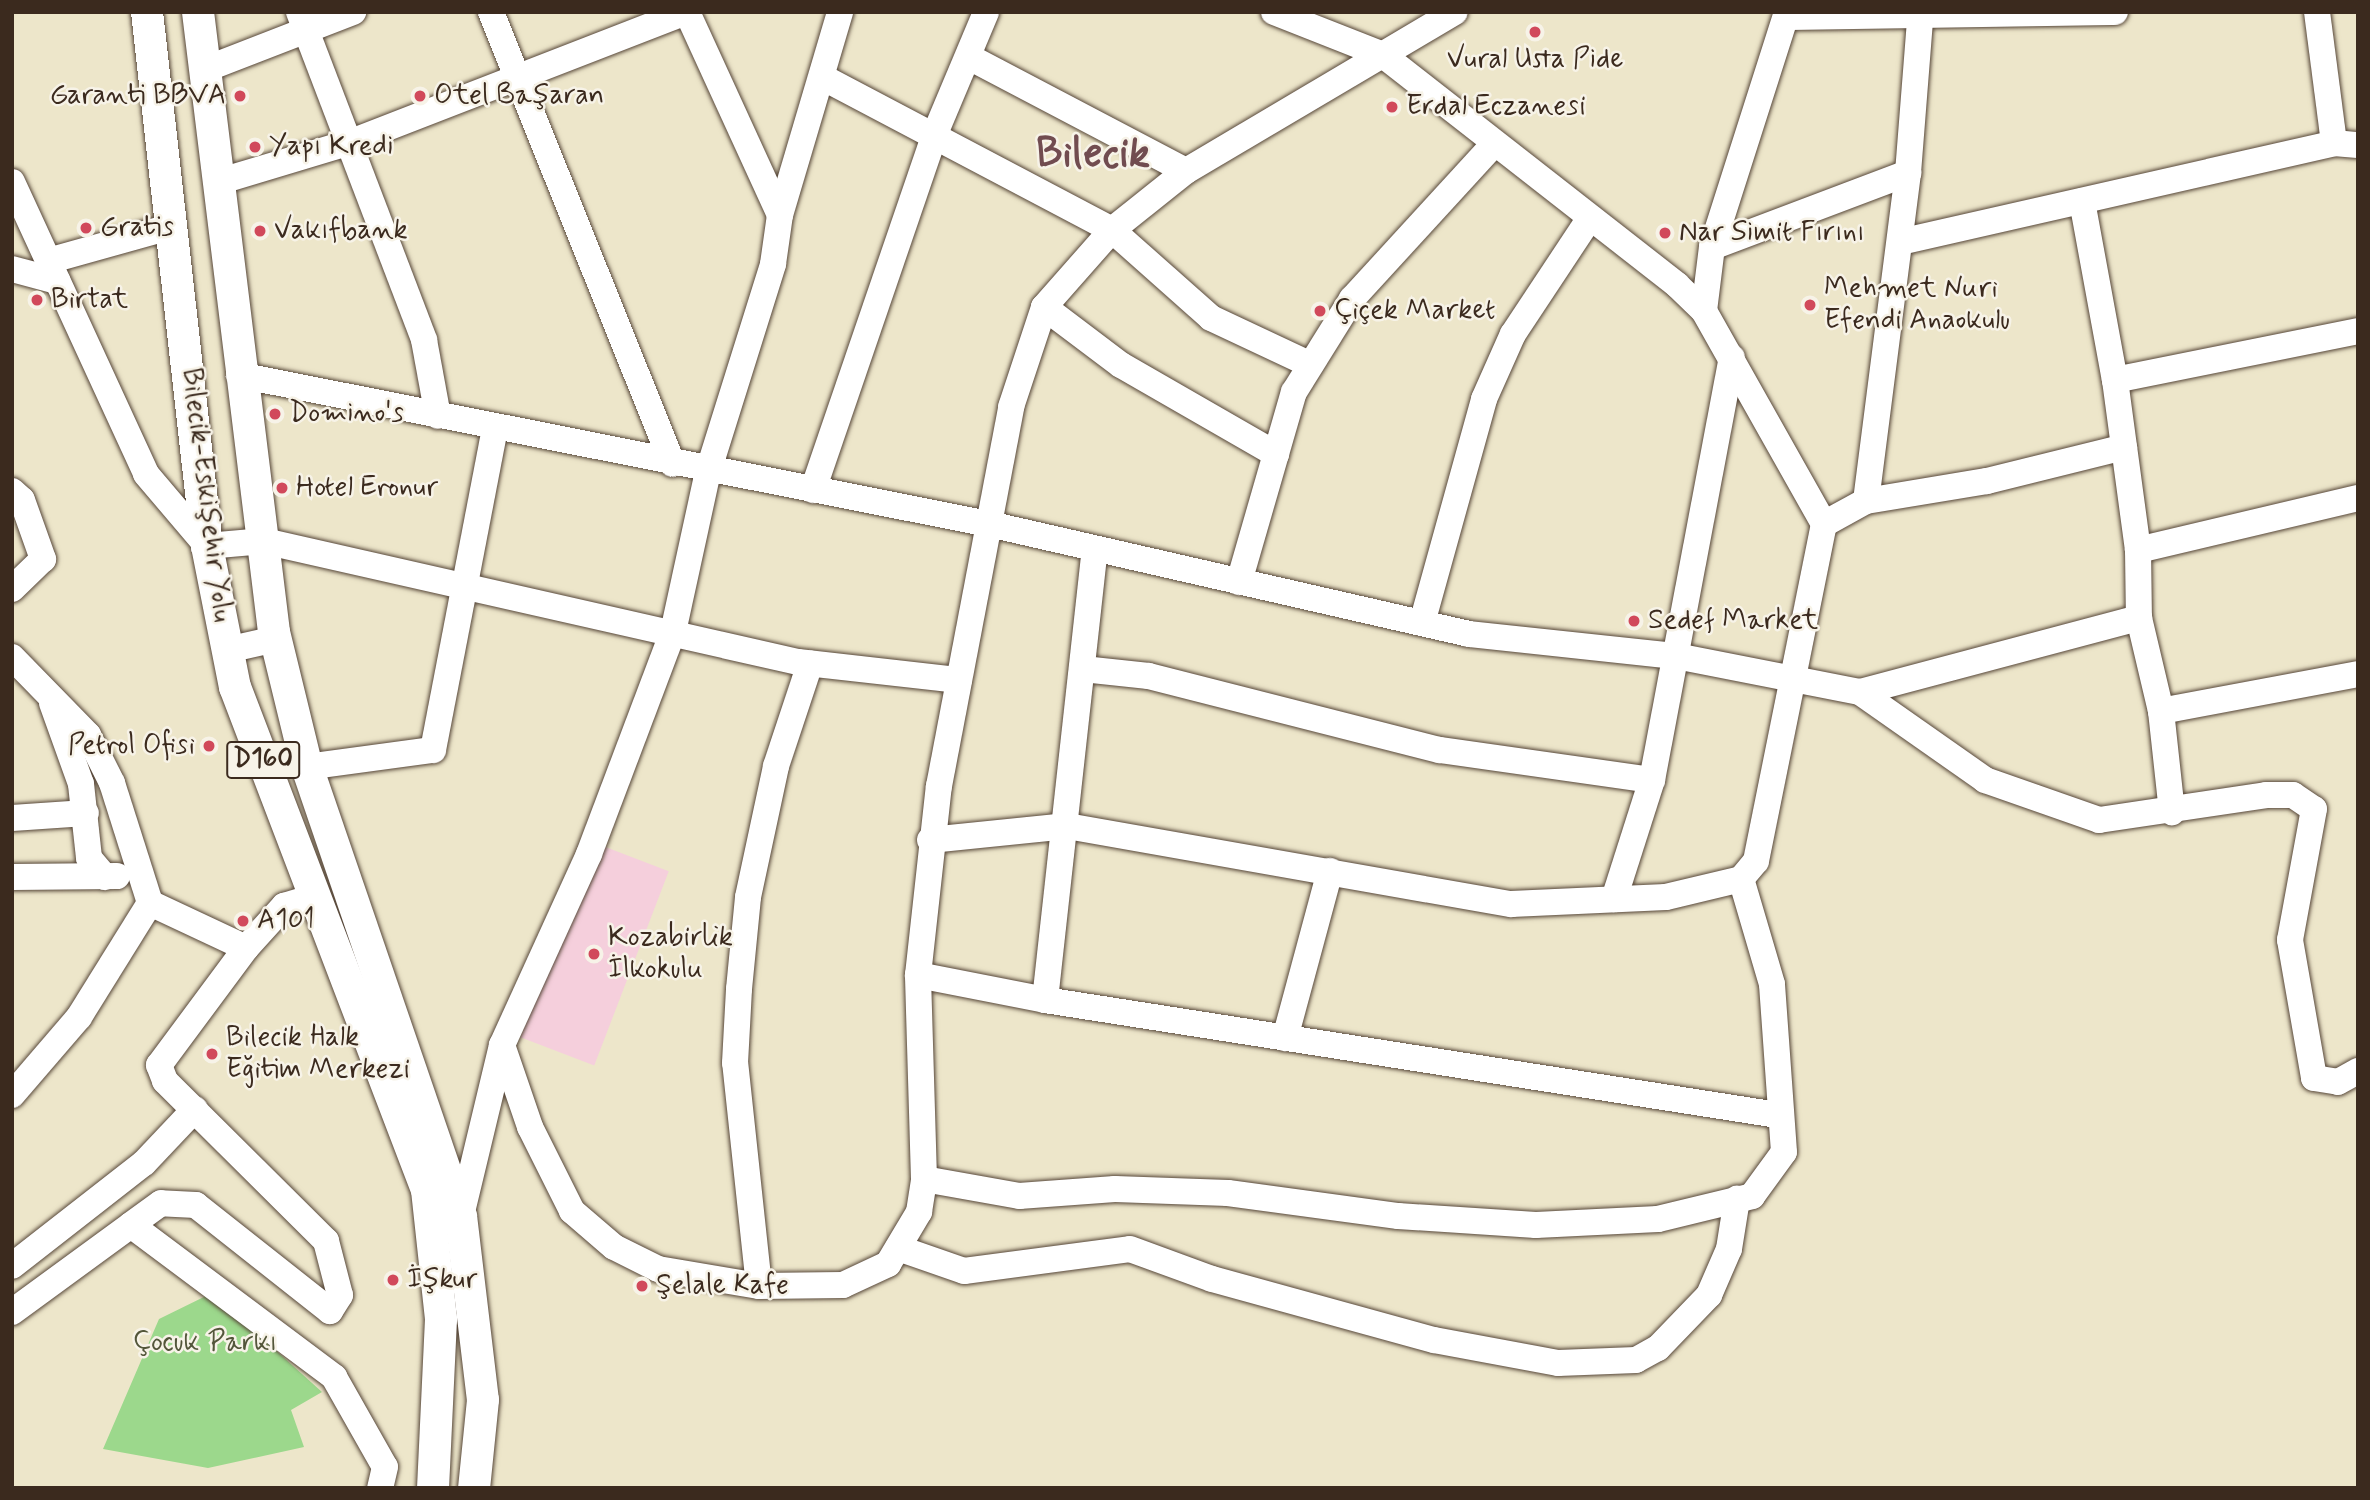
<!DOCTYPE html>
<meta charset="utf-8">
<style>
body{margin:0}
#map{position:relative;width:2370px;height:1500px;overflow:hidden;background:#ede6ca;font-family:Mynerve,sans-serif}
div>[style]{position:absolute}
.built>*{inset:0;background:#f5cfdc;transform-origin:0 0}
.green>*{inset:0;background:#9cd88c}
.roads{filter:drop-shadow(0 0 2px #564638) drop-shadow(0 0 2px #564638)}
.minor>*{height:26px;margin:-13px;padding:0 13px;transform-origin:13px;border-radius:13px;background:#fff}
.major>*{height:32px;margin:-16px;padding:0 16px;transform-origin:16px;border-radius:16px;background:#fff}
.dots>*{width:19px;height:19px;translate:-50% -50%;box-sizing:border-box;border:4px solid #f7f3e8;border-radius:50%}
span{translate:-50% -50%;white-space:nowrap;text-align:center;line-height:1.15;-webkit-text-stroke:5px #f7f3e8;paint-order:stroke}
.shield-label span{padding:2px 5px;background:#f7f3e8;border:2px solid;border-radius:5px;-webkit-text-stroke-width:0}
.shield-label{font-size:26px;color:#3b2a1e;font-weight:700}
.poi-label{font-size:28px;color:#3b2a1e}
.right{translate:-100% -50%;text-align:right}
.left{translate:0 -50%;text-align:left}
.street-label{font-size:28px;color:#3b2a1e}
.park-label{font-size:28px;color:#53563a}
.town-label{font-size:42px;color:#714c50;font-weight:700}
.frame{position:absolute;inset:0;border:14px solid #3b2a1e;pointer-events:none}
</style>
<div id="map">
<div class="built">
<div style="left:595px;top:843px;width:79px;height:208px;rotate:21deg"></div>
</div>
<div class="green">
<div style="clip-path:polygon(212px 1293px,322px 1392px,291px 1410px,304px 1447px,208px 1468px,103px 1449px,159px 1319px)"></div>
</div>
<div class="roads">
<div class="minor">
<div style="left:299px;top:12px;width:351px;rotate:69.1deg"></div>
<div style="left:424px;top:340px;width:77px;rotate:79.6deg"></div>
<div style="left:491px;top:12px;width:487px;rotate:68.1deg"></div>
<div style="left:687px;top:12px;width:223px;rotate:65.4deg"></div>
<div style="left:1274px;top:12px;width:117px;rotate:21.5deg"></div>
<div style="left:1383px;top:55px;width:373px;rotate:38deg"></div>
<div style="left:1677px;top:285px;width:37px;rotate:44deg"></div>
<div style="left:1704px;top:311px;width:244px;rotate:60.6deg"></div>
<div style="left:2317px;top:12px;width:132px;rotate:82.6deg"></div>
<div style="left:1786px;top:17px;width:329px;rotate:-0.9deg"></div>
<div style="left:969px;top:57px;width:245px;rotate:27.7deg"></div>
<div style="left:206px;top:69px;width:158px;rotate:-21.2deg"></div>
<div style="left:822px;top:77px;width:328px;rotate:27.8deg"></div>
<div style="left:1112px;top:230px;width:132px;rotate:41.6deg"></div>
<div style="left:1211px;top:318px;width:110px;rotate:25.2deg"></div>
<div style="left:221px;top:181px;width:136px;rotate:-16.7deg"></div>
<div style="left:351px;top:142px;width:359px;rotate:-21.2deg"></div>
<div style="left:12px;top:182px;width:321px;rotate:65.3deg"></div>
<div style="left:146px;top:474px;width:94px;rotate:49.7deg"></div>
<div style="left:207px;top:546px;width:57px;rotate:-5deg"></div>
<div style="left:264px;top:541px;width:548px;rotate:12.77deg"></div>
<div style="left:798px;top:662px;width:162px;rotate:6.4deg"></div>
<div style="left:2082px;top:201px;width:182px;rotate:79.6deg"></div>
<div style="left:2115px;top:380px;width:172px;rotate:82.3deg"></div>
<div style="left:2138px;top:550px;width:68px;rotate:89.2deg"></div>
<div style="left:2139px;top:618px;width:96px;rotate:76.7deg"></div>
<div style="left:2161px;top:711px;width:102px;rotate:83.8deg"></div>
<div style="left:1900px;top:242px;width:445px;rotate:-12.8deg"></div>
<div style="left:2334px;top:143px;width:24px;rotate:5deg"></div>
<div style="left:1712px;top:247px;width:210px;rotate:-20.7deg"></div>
<div style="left:48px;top:261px;width:130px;rotate:-15.6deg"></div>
<div style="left:12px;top:269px;width:47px;rotate:14.9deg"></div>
<div style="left:1044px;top:307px;width:96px;rotate:37deg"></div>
<div style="left:1121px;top:365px;width:179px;rotate:29.9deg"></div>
<div style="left:1704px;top:311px;width:64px;rotate:-82.9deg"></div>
<div style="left:1712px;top:247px;width:247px;rotate:-72.3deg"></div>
<div style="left:239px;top:375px;width:765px;rotate:11.24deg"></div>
<div style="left:989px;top:524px;width:492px;rotate:12.9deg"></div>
<div style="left:1469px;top:634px;width:208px;rotate:6.1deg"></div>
<div style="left:1676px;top:656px;width:187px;rotate:11.1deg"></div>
<div style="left:1860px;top:692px;width:289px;rotate:-14.9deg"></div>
<div style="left:2115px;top:380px;width:248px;rotate:-11.4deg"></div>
<div style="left:813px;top:490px;width:374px;rotate:-71.1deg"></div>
<div style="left:934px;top:136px;width:134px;rotate:-67.2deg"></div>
<div style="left:12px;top:491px;width:13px;rotate:42deg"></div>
<div style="left:22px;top:500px;width:63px;rotate:70.4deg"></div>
<div style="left:43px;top:559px;width:43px;rotate:135.9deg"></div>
<div style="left:1866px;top:501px;width:331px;rotate:-82.7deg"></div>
<div style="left:1908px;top:173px;width:154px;rotate:-85.5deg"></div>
<div style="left:2138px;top:550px;width:226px;rotate:-13.3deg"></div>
<div style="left:1239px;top:582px;width:198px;rotate:-73.9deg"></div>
<div style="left:1294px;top:392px;width:110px;rotate:-58.1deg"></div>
<div style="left:1352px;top:299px;width:209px;rotate:-47.5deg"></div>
<div style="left:1422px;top:623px;width:232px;rotate:-74.5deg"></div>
<div style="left:1484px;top:399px;width:71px;rotate:-66deg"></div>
<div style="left:1513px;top:334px;width:138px;rotate:-56.5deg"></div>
<div style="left:227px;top:650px;width:50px;rotate:-12.7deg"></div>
<div style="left:12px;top:657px;width:109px;rotate:45.7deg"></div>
<div style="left:88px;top:735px;width:54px;rotate:63.4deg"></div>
<div style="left:112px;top:783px;width:126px;rotate:72.4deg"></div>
<div style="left:150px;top:903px;width:106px;rotate:25.1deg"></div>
<div style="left:246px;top:948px;width:57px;rotate:-47.9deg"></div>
<div style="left:284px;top:906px;width:34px;rotate:-17deg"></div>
<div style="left:1083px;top:669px;width:66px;rotate:6.1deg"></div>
<div style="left:1149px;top:676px;width:300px;rotate:14.3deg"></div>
<div style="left:1440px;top:750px;width:214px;rotate:8.1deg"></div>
<div style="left:1860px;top:692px;width:153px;rotate:35.1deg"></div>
<div style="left:1985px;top:780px;width:121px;rotate:19.3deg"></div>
<div style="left:2099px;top:820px;width:169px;rotate:-8.5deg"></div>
<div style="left:2266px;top:795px;width:27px"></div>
<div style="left:2293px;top:795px;width:25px;rotate:34deg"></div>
<div style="left:2314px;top:809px;width:133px;rotate:100.4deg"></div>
<div style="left:2290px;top:940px;width:140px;rotate:80.1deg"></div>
<div style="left:2314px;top:1078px;width:24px;rotate:9deg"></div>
<div style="left:2338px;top:1082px;width:23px;rotate:-29deg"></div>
<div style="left:52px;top:703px;width:86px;rotate:70.3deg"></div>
<div style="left:81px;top:784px;width:74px;rotate:83.8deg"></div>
<div style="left:89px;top:858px;width:25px;rotate:50deg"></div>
<div style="left:2161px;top:711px;width:200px;rotate:-10.6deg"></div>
<div style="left:307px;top:767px;width:127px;rotate:-7.7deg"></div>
<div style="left:433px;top:750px;width:329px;rotate:-79.1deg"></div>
<div style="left:12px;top:818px;width:74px;rotate:-3.9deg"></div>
<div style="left:930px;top:840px;width:138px;rotate:-5.8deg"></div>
<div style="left:1067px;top:826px;width:451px;rotate:10deg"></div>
<div style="left:1511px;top:904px;width:155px;rotate:-2.6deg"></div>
<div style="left:1666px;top:897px;width:77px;rotate:-13.5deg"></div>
<div style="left:1741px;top:879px;width:23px;rotate:-50deg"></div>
<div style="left:1756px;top:861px;width:344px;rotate:-78.6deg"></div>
<div style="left:1824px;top:524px;width:48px;rotate:-28.7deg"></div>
<div style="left:1866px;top:501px;width:123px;rotate:-9.4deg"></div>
<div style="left:1987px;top:481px;width:141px;rotate:-13.9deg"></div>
<div style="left:12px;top:877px;width:105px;rotate:-0.5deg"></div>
<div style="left:1614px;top:899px;width:125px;rotate:-72.3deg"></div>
<div style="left:1652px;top:780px;width:430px;rotate:-79.3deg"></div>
<div style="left:246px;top:948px;width:146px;rotate:126.6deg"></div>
<div style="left:159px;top:1065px;width:17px;rotate:69deg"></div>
<div style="left:165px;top:1081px;width:227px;rotate:44.8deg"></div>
<div style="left:326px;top:1241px;width:56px;rotate:75.5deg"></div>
<div style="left:340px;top:1295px;width:19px;rotate:122deg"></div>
<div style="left:330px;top:1311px;width:171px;rotate:-141.7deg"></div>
<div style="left:196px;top:1205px;width:35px;rotate:-177deg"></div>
<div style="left:161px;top:1203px;width:37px;rotate:144deg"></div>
<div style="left:131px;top:1225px;width:254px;rotate:36.8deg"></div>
<div style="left:334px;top:1377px;width:103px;rotate:60.5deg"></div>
<div style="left:385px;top:1467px;width:22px;rotate:103deg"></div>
<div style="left:918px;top:975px;width:129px;rotate:11.1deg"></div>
<div style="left:1045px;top:1000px;width:742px;rotate:8.92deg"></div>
<div style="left:1045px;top:1000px;width:454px;rotate:-83.7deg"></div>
<div style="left:1285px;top:1038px;width:173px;rotate:-74.9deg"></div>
<div style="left:502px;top:1045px;width:87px;rotate:71.1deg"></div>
<div style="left:530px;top:1127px;width:94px;rotate:63.4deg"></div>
<div style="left:572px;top:1211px;width:55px;rotate:40.6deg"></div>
<div style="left:614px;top:1247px;width:49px;rotate:26.6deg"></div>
<div style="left:658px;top:1269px;width:102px;rotate:9.6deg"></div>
<div style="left:759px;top:1286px;width:84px;rotate:-0.7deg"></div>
<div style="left:843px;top:1285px;width:50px;rotate:-25deg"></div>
<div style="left:888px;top:1264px;width:61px;rotate:-59.2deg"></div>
<div style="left:919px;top:1212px;width:33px;rotate:-81deg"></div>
<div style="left:924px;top:1179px;width:204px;rotate:-91.7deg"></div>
<div style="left:918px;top:975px;width:190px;rotate:-83.7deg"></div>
<div style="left:939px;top:786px;width:386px;rotate:-79.2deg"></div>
<div style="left:1011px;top:407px;width:105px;rotate:-71.7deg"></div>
<div style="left:1044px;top:307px;width:103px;rotate:-48.6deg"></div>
<div style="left:1112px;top:230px;width:95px;rotate:-38.6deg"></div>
<div style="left:1186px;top:171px;width:312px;rotate:-30.6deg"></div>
<div style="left:12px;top:1095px;width:103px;rotate:-49.3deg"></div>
<div style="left:79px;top:1017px;width:134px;rotate:-58.1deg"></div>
<div style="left:924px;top:1179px;width:97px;rotate:10.1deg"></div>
<div style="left:1019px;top:1196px;width:96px;rotate:-4.2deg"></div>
<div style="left:1115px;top:1189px;width:113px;rotate:2deg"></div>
<div style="left:1228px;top:1193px;width:172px;rotate:7.7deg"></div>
<div style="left:1398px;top:1216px;width:138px;rotate:3.7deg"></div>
<div style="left:1536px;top:1225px;width:122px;rotate:-2.8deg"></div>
<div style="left:1658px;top:1219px;width:97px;rotate:-13.7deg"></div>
<div style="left:1752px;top:1196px;width:54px;rotate:-54deg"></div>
<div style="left:1784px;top:1152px;width:168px;rotate:-94.1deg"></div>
<div style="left:1772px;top:984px;width:109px;rotate:-106.4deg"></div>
<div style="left:461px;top:1216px;width:176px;rotate:-76.5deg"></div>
<div style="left:502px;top:1045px;width:210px;rotate:-65.5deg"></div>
<div style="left:589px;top:854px;width:237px;rotate:-69.3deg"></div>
<div style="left:673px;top:632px;width:164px;rotate:-77.7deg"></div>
<div style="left:708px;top:472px;width:218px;rotate:-72.6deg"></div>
<div style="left:773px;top:264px;width:49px;rotate:-81.9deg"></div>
<div style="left:780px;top:215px;width:212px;rotate:-73.5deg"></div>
<div style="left:898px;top:1248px;width:70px;rotate:19.2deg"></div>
<div style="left:964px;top:1271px;width:167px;rotate:-7.5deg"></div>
<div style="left:1130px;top:1249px;width:87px;rotate:20.1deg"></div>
<div style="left:1212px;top:1279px;width:230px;rotate:15.4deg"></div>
<div style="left:1434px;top:1340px;width:126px;rotate:10.5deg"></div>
<div style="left:1558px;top:1363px;width:78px;rotate:-2.2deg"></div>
<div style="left:1636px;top:1360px;width:25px;rotate:-29deg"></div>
<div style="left:1658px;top:1348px;width:74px;rotate:-46.1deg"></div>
<div style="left:1709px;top:1295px;width:50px;rotate:-66.5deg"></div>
<div style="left:1729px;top:1249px;width:51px;rotate:-80.9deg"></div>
<div style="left:12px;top:1266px;width:167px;rotate:-38deg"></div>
<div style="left:144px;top:1163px;width:74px;rotate:-46.6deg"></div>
<div style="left:759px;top:1286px;width:224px;rotate:-96.1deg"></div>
<div style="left:735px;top:1063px;width:74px;rotate:-86.9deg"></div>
<div style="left:739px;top:989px;width:92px;rotate:-84.4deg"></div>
<div style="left:748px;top:897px;width:134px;rotate:-77.9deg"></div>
<div style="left:776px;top:766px;width:108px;rotate:-71.6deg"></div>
<div style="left:12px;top:1312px;width:147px;rotate:-36.2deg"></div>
</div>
<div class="major">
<div style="left:147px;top:12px;width:537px;rotate:83.59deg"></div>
<div style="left:207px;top:546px;width:144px;rotate:78.8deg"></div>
<div style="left:235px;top:687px;width:538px;rotate:69.11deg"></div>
<div style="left:427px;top:1190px;width:130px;rotate:83.8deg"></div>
<div style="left:441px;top:1319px;width:169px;rotate:92.7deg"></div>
<div style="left:198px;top:12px;width:625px;rotate:83.01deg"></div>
<div style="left:274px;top:632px;width:139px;rotate:76.3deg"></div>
<div style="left:307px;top:767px;width:475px;rotate:71.1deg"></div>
<div style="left:461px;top:1216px;width:185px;rotate:83.2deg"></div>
<div style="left:483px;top:1400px;width:88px;rotate:95.8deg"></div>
</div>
</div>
<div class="dots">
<div style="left:1535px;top:32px;background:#d1495b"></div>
<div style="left:240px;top:96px;background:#d1495b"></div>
<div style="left:420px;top:96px;background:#d1495b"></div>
<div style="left:1392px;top:107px;background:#d1495b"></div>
<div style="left:255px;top:147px;background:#d1495b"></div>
<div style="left:86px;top:228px;background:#d1495b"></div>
<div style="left:260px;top:231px;background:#d1495b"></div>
<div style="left:1665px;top:233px;background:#d1495b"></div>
<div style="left:37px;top:300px;background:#d1495b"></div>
<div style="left:1810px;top:305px;background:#d1495b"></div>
<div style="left:1320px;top:311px;background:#d1495b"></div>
<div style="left:275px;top:414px;background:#d1495b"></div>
<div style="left:282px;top:488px;background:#d1495b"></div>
<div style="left:1634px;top:621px;background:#d1495b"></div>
<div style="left:209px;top:746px;background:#d1495b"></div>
<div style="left:243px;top:921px;background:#d1495b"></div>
<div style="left:594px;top:954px;background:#d1495b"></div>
<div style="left:212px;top:1054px;background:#d1495b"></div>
<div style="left:393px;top:1280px;background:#d1495b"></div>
<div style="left:642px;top:1286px;background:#d1495b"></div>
</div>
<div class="shield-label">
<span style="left:263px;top:760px">D160</span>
</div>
<div class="poi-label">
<span style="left:1535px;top:60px">Vural Usta Pide</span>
<span class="right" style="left:226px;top:96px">Garanti BBVA</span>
<span class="left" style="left:434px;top:96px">Otel Başaran</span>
<span class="left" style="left:1406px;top:107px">Erdal Eczanesi</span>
<span class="left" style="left:269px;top:147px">Yapı Kredi</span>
<span class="left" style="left:100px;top:228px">Gratis</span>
<span class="left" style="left:274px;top:231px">Vakıfbank</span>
<span class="left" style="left:1679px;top:233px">Nar Simit Fırını</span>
<span class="left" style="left:1824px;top:305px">Mehmet Nuri<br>Efendi Anaokulu</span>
<span class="left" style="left:51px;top:300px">Birtat</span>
<span class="left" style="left:1334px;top:311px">Çiçek Market</span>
<span class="left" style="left:289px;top:414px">Domino's</span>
<span class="left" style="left:296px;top:488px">Hotel Eronur</span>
<span class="left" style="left:1648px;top:621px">Sedef Market</span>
<span class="right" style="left:195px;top:746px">Petrol Ofisi</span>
<span class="left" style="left:257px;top:921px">A101</span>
<span class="left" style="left:608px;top:954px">Kozabirlik<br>İlkokulu</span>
<span class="left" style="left:226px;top:1054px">Bilecik Halk<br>Eğitim Merkezi</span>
<span class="left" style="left:407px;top:1280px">İşkur</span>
<span class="left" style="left:656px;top:1286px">Şelale Kafe</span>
</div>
<div class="street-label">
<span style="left:206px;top:495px;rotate:83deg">Bilecik-Eskişehir Yolu</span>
</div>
<div class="park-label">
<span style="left:205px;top:1343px">Çocuk Parkı</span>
</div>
<div class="town-label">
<span style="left:1093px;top:155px">Bilecik</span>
</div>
<div class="frame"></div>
</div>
